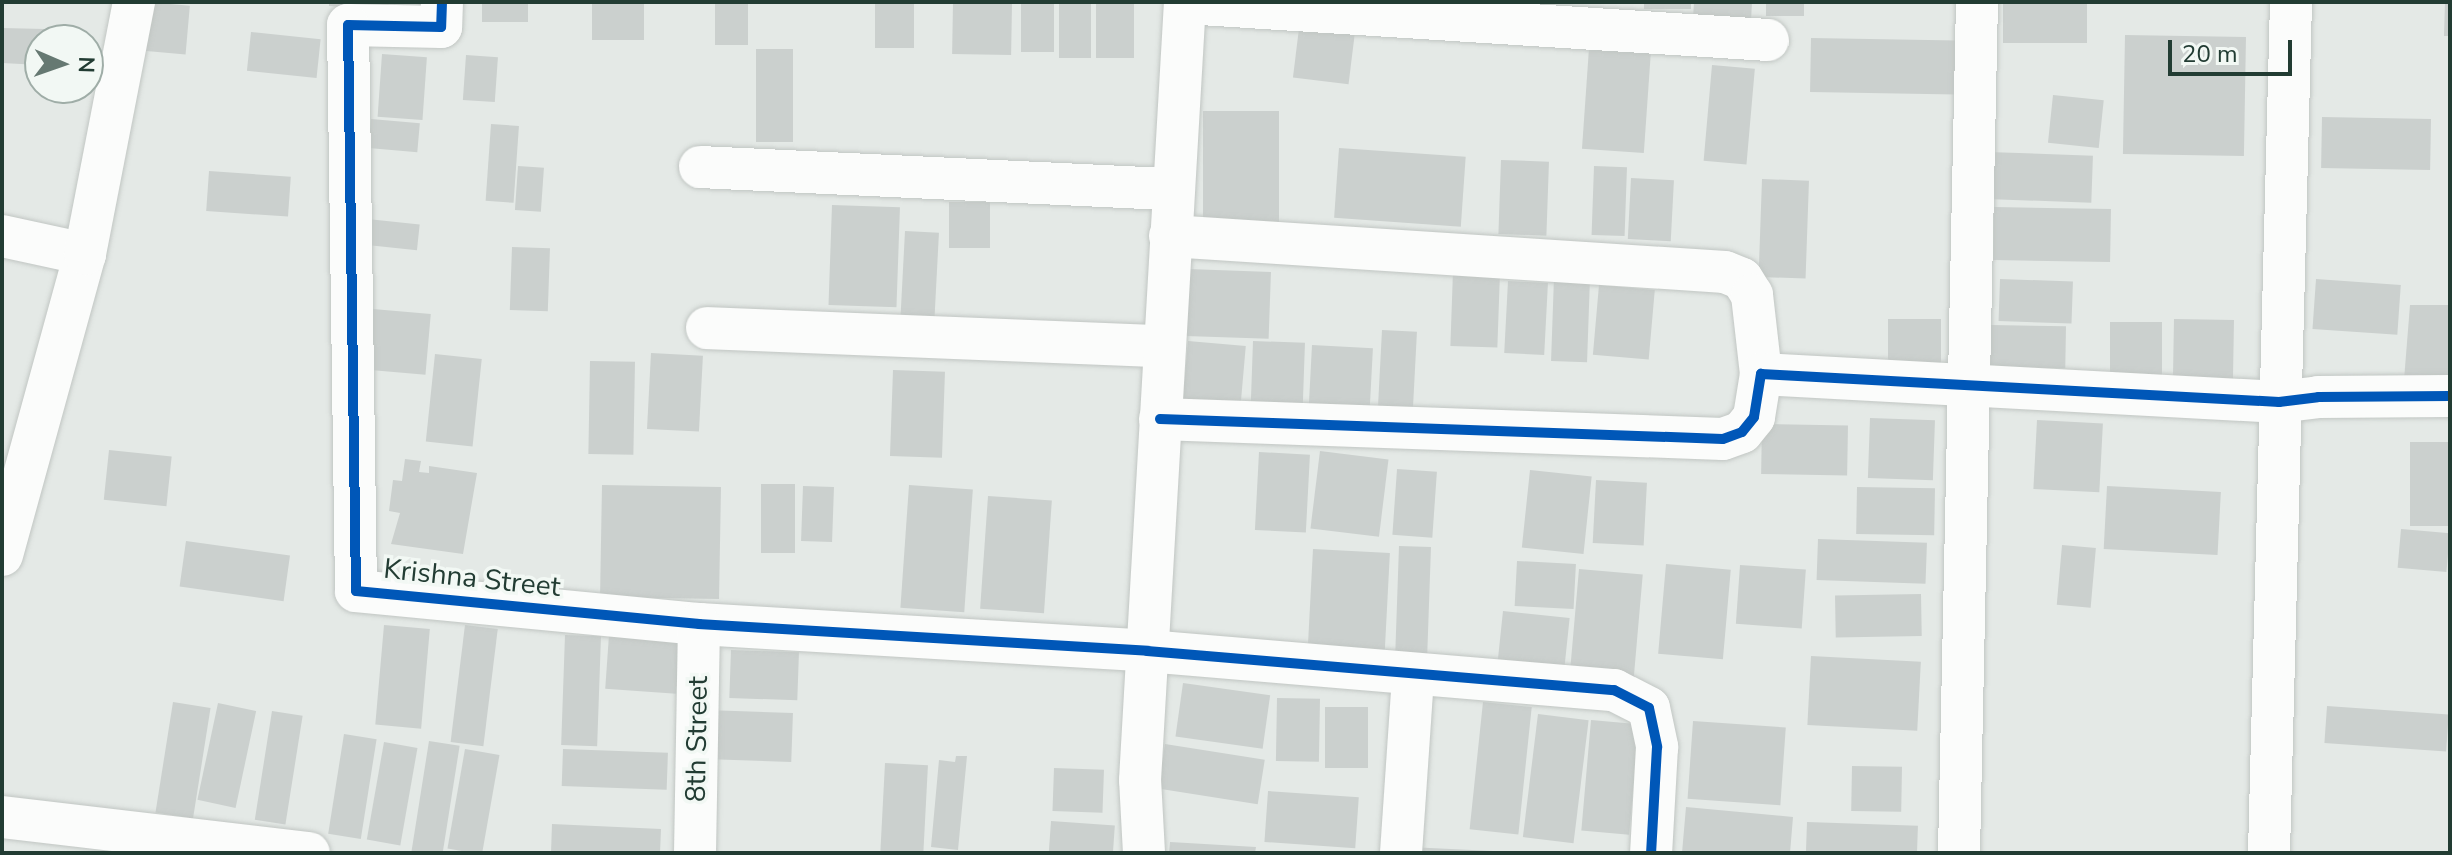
<!DOCTYPE html>
<style>
body{margin:0}
#map{position:relative;width:2452px;height:855px;overflow:hidden;background:#e4e9e6;font-family:"Nunito Sans",sans-serif}
div>[style]{position:absolute}
.building>*{inset:0;background:#cbd0ce;transform-origin:0 0}
.roads{filter:drop-shadow(0 0 2px #c1c6c3) drop-shadow(0 0 2px #c1c6c3)}
.street>*{height:42px;margin:-21px;padding:0 21px;transform-origin:21px;border-radius:21px;background:#fbfcfb}
.cycleway>*{height:10px;margin:-5px;padding:0 5px;transform-origin:5px;border-radius:5px;background:#0057b8}
span{translate:-50% -50%;white-space:nowrap;text-align:center;line-height:1.15;-webkit-text-stroke:7px #f2f8f4;paint-order:stroke}
.street-label{font-size:28px;color:#223c33}
.frame{position:absolute;inset:0;border:4px solid #223c33;pointer-events:none}
.north{position:absolute;left:24px;top:24px;width:80px;height:80px;box-sizing:border-box;background:#f2f8f4;border:2px solid #9fada7;border-radius:50%;rotate:92deg;font-size:22px;font-weight:700;line-height:32px;text-align:center;color:#223c33}
.north::after{content:'';display:block;margin:auto;width:28px;height:36px;background:#667972;clip-path:polygon(50% 0,100% 100%,50% 72%,0 100%)}
.scale{position:absolute;left:2168px;top:40px;width:124px;height:36px;box-sizing:border-box;border:4px solid #223c33;border-top:0;padding-left:10px;font-size:24px;line-height:28px;white-space:nowrap;color:#223c33;-webkit-text-stroke:6px #f2f8f4;paint-order:stroke}
</style>
<div id="map">
<div class="building">
<div style="left:148px;top:2px;width:42px;height:49px;rotate:5deg"></div>
<div style="clip-path:polygon(329px 2px,389px 2px,388px 10px,329px 6px)"></div>
<div style="left:482px;top:2px;width:46px;height:20px"></div>
<div style="left:592px;top:2px;width:52px;height:38px"></div>
<div style="left:715px;top:2px;width:33px;height:43px"></div>
<div style="left:875px;top:2px;width:39px;height:46px"></div>
<div style="left:1021px;top:2px;width:33px;height:50px"></div>
<div style="left:1059px;top:2px;width:32px;height:56px"></div>
<div style="left:1096px;top:2px;width:38px;height:56px"></div>
<div style="left:1644px;top:2px;width:47px;height:7px"></div>
<div style="clip-path:polygon(1694px 2px,1752px 2px,1751px 21px,1693px 18px)"></div>
<div style="left:1766px;top:2px;width:38px;height:14px"></div>
<div style="left:2003px;top:2px;width:84px;height:41px"></div>
<div style="clip-path:polygon(2445px 2px,2450px 2px,2450px 36px,2444px 36px)"></div>
<div style="left:953px;top:3px;width:59px;height:51px;rotate:1deg"></div>
<div style="left:1301px;top:12px;width:56px;height:66px;rotate:7deg"></div>
<div style="clip-path:polygon(2px 28px,45px 29px,40px 65px,2px 63px)"></div>
<div style="left:251px;top:32px;width:70px;height:39px;rotate:6deg"></div>
<div style="left:1590px;top:34px;width:62px;height:115px;rotate:4deg"></div>
<div style="left:2125px;top:35px;width:121px;height:119px;rotate:1deg"></div>
<div style="left:1811px;top:38px;width:146px;height:54px;rotate:1deg"></div>
<div style="left:756px;top:49px;width:37px;height:93px"></div>
<div style="left:382px;top:54px;width:45px;height:63px;rotate:4deg"></div>
<div style="left:466px;top:55px;width:32px;height:45px;rotate:4deg"></div>
<div style="left:1712px;top:65px;width:43px;height:96px;rotate:5deg"></div>
<div style="left:2053px;top:95px;width:51px;height:48px;rotate:6deg"></div>
<div style="left:1203px;top:111px;width:76px;height:118px"></div>
<div style="left:2322px;top:117px;width:109px;height:51px;rotate:1deg"></div>
<div style="left:371px;top:119px;width:49px;height:29px;rotate:5deg"></div>
<div style="left:491px;top:124px;width:28px;height:77px;rotate:4deg"></div>
<div style="left:1339px;top:148px;width:127px;height:70px;rotate:4deg"></div>
<div style="left:1988px;top:152px;width:105px;height:47px;rotate:2deg"></div>
<div style="left:1501px;top:160px;width:48px;height:74px;rotate:2deg"></div>
<div style="left:518px;top:166px;width:26px;height:44px;rotate:4deg"></div>
<div style="left:1594px;top:166px;width:33px;height:69px;rotate:2deg"></div>
<div style="left:209px;top:171px;width:82px;height:40px;rotate:4deg"></div>
<div style="left:1631px;top:178px;width:43px;height:61px;rotate:3deg"></div>
<div style="left:1762px;top:179px;width:47px;height:98px;rotate:2deg"></div>
<div style="left:949px;top:202px;width:41px;height:46px"></div>
<div style="left:832px;top:205px;width:68px;height:100px;rotate:2deg"></div>
<div style="left:1994px;top:207px;width:117px;height:53px;rotate:1deg"></div>
<div style="left:358px;top:218px;width:62px;height:26px;rotate:6deg"></div>
<div style="left:905px;top:231px;width:34px;height:86px;rotate:3deg"></div>
<div style="left:512px;top:247px;width:38px;height:63px;rotate:2deg"></div>
<div style="left:1188px;top:269px;width:83px;height:67px;rotate:2deg"></div>
<div style="left:1453px;top:271px;width:47px;height:75px;rotate:2deg"></div>
<div style="left:1554px;top:277px;width:36px;height:84px;rotate:2deg"></div>
<div style="left:2000px;top:279px;width:73px;height:42px;rotate:2deg"></div>
<div style="left:2316px;top:279px;width:85px;height:50px;rotate:4deg"></div>
<div style="left:1508px;top:281px;width:40px;height:72px;rotate:3deg"></div>
<div style="left:1599px;top:285px;width:56px;height:70px;rotate:5deg"></div>
<div style="clip-path:polygon(2410px 305px,2450px 305px,2450px 384px,2404px 380px)"></div>
<div style="left:373px;top:309px;width:58px;height:61px;rotate:5deg"></div>
<div style="left:1888px;top:319px;width:53px;height:60px"></div>
<div style="left:2174px;top:319px;width:60px;height:59px;rotate:1deg"></div>
<div style="left:2110px;top:322px;width:52px;height:61px"></div>
<div style="left:1991px;top:325px;width:75px;height:42px;rotate:1deg"></div>
<div style="left:1382px;top:330px;width:35px;height:85px;rotate:3deg"></div>
<div style="left:1188px;top:341px;width:58px;height:70px;rotate:5deg"></div>
<div style="left:1253px;top:341px;width:52px;height:72px;rotate:2deg"></div>
<div style="left:1312px;top:345px;width:61px;height:71px;rotate:3deg"></div>
<div style="left:651px;top:353px;width:52px;height:76px;rotate:3deg"></div>
<div style="left:435px;top:354px;width:47px;height:88px;rotate:6deg"></div>
<div style="left:590px;top:361px;width:45px;height:93px;rotate:1deg"></div>
<div style="left:893px;top:370px;width:52px;height:86px;rotate:2deg"></div>
<div style="left:1870px;top:418px;width:65px;height:60px;rotate:2deg"></div>
<div style="left:2037px;top:420px;width:66px;height:69px;rotate:3deg"></div>
<div style="left:1762px;top:424px;width:86px;height:50px;rotate:1deg"></div>
<div style="left:2410px;top:442px;width:40px;height:84px"></div>
<div style="left:109px;top:450px;width:63px;height:50px;rotate:6deg"></div>
<div style="left:1320px;top:451px;width:69px;height:78px;rotate:7deg"></div>
<div style="left:1259px;top:452px;width:51px;height:78px;rotate:3deg"></div>
<div style="clip-path:polygon(405px 459px,421px 461px,419px 472px,429px 473px,429px 466px,477px 473px,463px 554px,391px 544px,400px 513px,389px 511px,393px 480px,402px 481px)"></div>
<div style="left:1397px;top:469px;width:40px;height:66px;rotate:4deg"></div>
<div style="left:1530px;top:470px;width:62px;height:78px;rotate:6deg"></div>
<div style="left:1596px;top:480px;width:51px;height:63px;rotate:3deg"></div>
<div style="left:761px;top:484px;width:34px;height:69px"></div>
<div style="left:602px;top:485px;width:119px;height:112px;rotate:1deg"></div>
<div style="left:909px;top:485px;width:64px;height:123px;rotate:4deg"></div>
<div style="left:803px;top:486px;width:31px;height:55px;rotate:2deg"></div>
<div style="left:2107px;top:486px;width:114px;height:63px;rotate:3deg"></div>
<div style="left:1857px;top:487px;width:78px;height:47px;rotate:1deg"></div>
<div style="left:988px;top:496px;width:64px;height:113px;rotate:4deg"></div>
<div style="left:2401px;top:529px;width:49px;height:39px;rotate:5deg"></div>
<div style="left:1818px;top:539px;width:109px;height:41px;rotate:2deg"></div>
<div style="left:186px;top:541px;width:105px;height:46px;rotate:8deg"></div>
<div style="left:2062px;top:545px;width:34px;height:60px;rotate:5deg"></div>
<div style="left:1399px;top:546px;width:32px;height:123px;rotate:2deg"></div>
<div style="left:1313px;top:549px;width:77px;height:106px;rotate:3deg"></div>
<div style="left:1517px;top:561px;width:59px;height:45px;rotate:3deg"></div>
<div style="left:1666px;top:564px;width:65px;height:90px;rotate:5deg"></div>
<div style="left:1740px;top:565px;width:66px;height:59px;rotate:4deg"></div>
<div style="left:1579px;top:569px;width:64px;height:102px;rotate:5deg"></div>
<div style="left:1921px;top:594px;width:42px;height:86px;rotate:89deg"></div>
<div style="left:1503px;top:611px;width:67px;height:54px;rotate:6deg"></div>
<div style="left:384px;top:625px;width:46px;height:100px;rotate:5deg"></div>
<div style="left:465px;top:625px;width:33px;height:118px;rotate:7deg"></div>
<div style="left:565px;top:635px;width:36px;height:110px;rotate:2deg"></div>
<div style="left:609px;top:635px;width:71px;height:54px;rotate:4deg"></div>
<div style="left:731px;top:650px;width:68px;height:48px;rotate:2deg"></div>
<div style="left:1811px;top:656px;width:110px;height:69px;rotate:3deg"></div>
<div style="left:1183px;top:683px;width:88px;height:54px;rotate:8deg"></div>
<div style="left:1277px;top:698px;width:43px;height:63px;rotate:1deg"></div>
<div style="left:173px;top:702px;width:38px;height:112px;rotate:9deg"></div>
<div style="left:1483px;top:702px;width:49px;height:128px;rotate:6deg"></div>
<div style="left:218px;top:703px;width:39px;height:99px;rotate:12deg"></div>
<div style="left:2327px;top:706px;width:122px;height:37px;rotate:4deg"></div>
<div style="left:1325px;top:707px;width:43px;height:61px"></div>
<div style="left:706px;top:710px;width:87px;height:49px;rotate:2deg"></div>
<div style="left:272px;top:711px;width:31px;height:110px;rotate:9deg"></div>
<div style="left:1538px;top:714px;width:51px;height:124px;rotate:7deg"></div>
<div style="left:1591px;top:720px;width:48px;height:111px;rotate:5deg"></div>
<div style="left:1693px;top:721px;width:93px;height:78px;rotate:4deg"></div>
<div style="left:344px;top:734px;width:33px;height:101px;rotate:9deg"></div>
<div style="left:429px;top:741px;width:31px;height:114px;rotate:9deg"></div>
<div style="left:384px;top:742px;width:34px;height:99px;rotate:10deg"></div>
<div style="left:1165px;top:744px;width:101px;height:45px;rotate:9deg"></div>
<div style="left:465px;top:749px;width:35px;height:101px;rotate:10deg"></div>
<div style="left:563px;top:749px;width:105px;height:37px;rotate:2deg"></div>
<div style="clip-path:polygon(956px 756px,967px 756px,958px 850px,931px 847px,939px 760px,955px 762px)"></div>
<div style="left:885px;top:763px;width:43px;height:90px;rotate:3deg"></div>
<div style="left:1852px;top:766px;width:50px;height:45px;rotate:1deg"></div>
<div style="left:1054px;top:768px;width:50px;height:43px;rotate:2deg"></div>
<div style="left:1268px;top:791px;width:91px;height:51px;rotate:4deg"></div>
<div style="clip-path:polygon(1686px 807px,1793px 817px,1790px 853px,1682px 853px)"></div>
<div style="left:1051px;top:821px;width:64px;height:32px;rotate:4deg"></div>
<div style="left:1807px;top:822px;width:111px;height:31px;rotate:2deg"></div>
<div style="clip-path:polygon(552px 824px,661px 829px,660px 853px,551px 853px)"></div>
<div style="clip-path:polygon(1170px 842px,1256px 847px,1255px 853px,1169px 853px)"></div>
<div style="clip-path:polygon(1409px 847px,1493px 851px,1493px 853px,1408px 853px)"></div>
</div>
<div class="roads">
<div class="street">
<div style="left:442px;top:2px;width:25px;rotate:92deg"></div>
<div style="left:441px;top:27px;width:93px;rotate:-178.8deg"></div>
<div style="left:348px;top:25px;width:566px;rotate:89.19deg"></div>
<div style="left:356px;top:591px;width:345px;rotate:5.5deg"></div>
<div style="left:699px;top:624px;width:449px;rotate:3.4deg"></div>
<div style="left:1147px;top:651px;width:469px;rotate:4.8deg"></div>
<div style="left:1614px;top:690px;width:39px;rotate:27deg"></div>
<div style="left:1649px;top:708px;width:40px;rotate:78deg"></div>
<div style="left:1657px;top:747px;width:106px;rotate:93.2deg"></div>
<div style="left:1185px;top:3px;width:584px;rotate:3.63deg"></div>
<div style="left:700px;top:167px;width:474px;rotate:2.7deg"></div>
<div style="left:2px;top:236px;width:85px;rotate:12.2deg"></div>
<div style="left:1170px;top:236px;width:556px;rotate:3.71deg"></div>
<div style="left:1725px;top:272px;width:18px;rotate:22deg"></div>
<div style="left:1742px;top:279px;width:19px;rotate:58deg"></div>
<div style="left:1752px;top:295px;width:80px;rotate:83.5deg"></div>
<div style="left:707px;top:328px;width:458px;rotate:2.3deg"></div>
<div style="left:1160px;top:419px;width:563px;rotate:2.03deg"></div>
<div style="left:1723px;top:439px;width:20px;rotate:-20deg"></div>
<div style="left:1742px;top:432px;width:19px;rotate:-51deg"></div>
<div style="left:1754px;top:417px;width:44px;rotate:-80.8deg"></div>
<div style="left:1761px;top:374px;width:519px;rotate:3.09deg"></div>
<div style="left:2279px;top:402px;width:39px;rotate:-7deg"></div>
<div style="left:2318px;top:397px;width:132px;rotate:-0.4deg"></div>
<div style="left:2px;top:555px;width:312px;rotate:-74.6deg"></div>
<div style="left:85px;top:254px;width:257px;rotate:-79deg"></div>
<div style="left:2px;top:817px;width:309px;rotate:6.7deg"></div>
<div style="left:695px;top:853px;width:229px;rotate:-89deg"></div>
<div style="left:1144px;top:853px;width:73px;rotate:-93.1deg"></div>
<div style="left:1140px;top:780px;width:779px;rotate:-86.69deg"></div>
<div style="left:1401px;top:853px;width:178px;rotate:-86.1deg"></div>
<div style="left:1959px;top:853px;width:851px;rotate:-88.79deg"></div>
<div style="left:2269px;top:853px;width:851px;rotate:-88.52deg"></div>
</div>
</div>
<div class="cycleway">
<div style="left:442px;top:2px;width:25px;rotate:92deg"></div>
<div style="left:441px;top:27px;width:93px;rotate:-178.8deg"></div>
<div style="left:348px;top:25px;width:566px;rotate:89.19deg"></div>
<div style="left:356px;top:591px;width:345px;rotate:5.5deg"></div>
<div style="left:699px;top:624px;width:449px;rotate:3.4deg"></div>
<div style="left:1147px;top:651px;width:469px;rotate:4.8deg"></div>
<div style="left:1614px;top:690px;width:39px;rotate:27deg"></div>
<div style="left:1649px;top:708px;width:40px;rotate:78deg"></div>
<div style="left:1657px;top:747px;width:106px;rotate:93.2deg"></div>
<div style="left:1160px;top:419px;width:563px;rotate:2.03deg"></div>
<div style="left:1723px;top:439px;width:20px;rotate:-20deg"></div>
<div style="left:1742px;top:432px;width:19px;rotate:-51deg"></div>
<div style="left:1754px;top:417px;width:44px;rotate:-80.8deg"></div>
<div style="left:1761px;top:374px;width:519px;rotate:3.09deg"></div>
<div style="left:2279px;top:402px;width:39px;rotate:-7deg"></div>
<div style="left:2318px;top:397px;width:132px;rotate:-0.4deg"></div>
</div>
<div class="street-label">
<span style="left:472px;top:578px;rotate:6deg">Krishna Street</span>
<span style="left:697px;top:739px;rotate:-89deg">8th Street</span>
</div>
<div class="frame"></div>
<div class="north">N</div>
<div class="scale">20 m</div>
</div>
